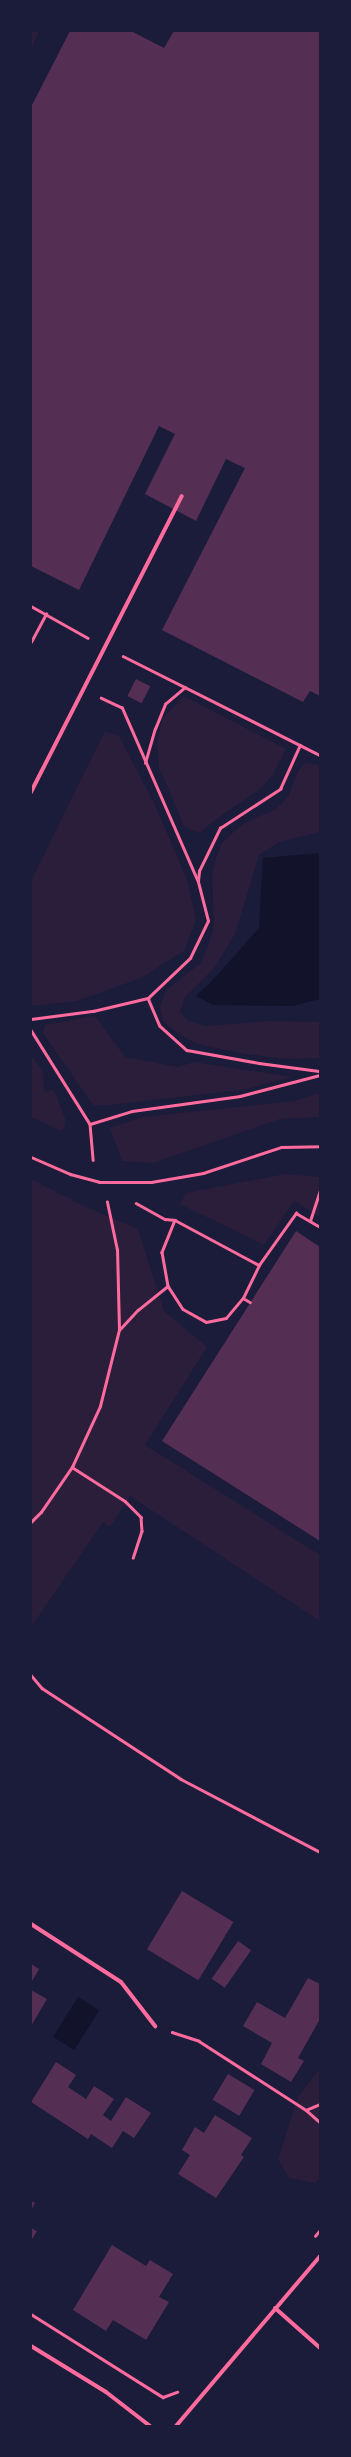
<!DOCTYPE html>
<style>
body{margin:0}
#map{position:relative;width:351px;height:2457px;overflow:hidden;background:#1b1b3a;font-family:Rubik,sans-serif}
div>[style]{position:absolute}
.green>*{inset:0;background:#2a1e3b}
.water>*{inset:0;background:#12122b;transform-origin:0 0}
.building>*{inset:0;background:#542f53;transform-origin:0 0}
.path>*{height:2.5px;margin:-1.25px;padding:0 1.25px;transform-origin:1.25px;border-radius:1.25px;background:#ff6b9d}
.service>*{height:3px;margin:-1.5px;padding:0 1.5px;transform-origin:1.5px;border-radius:1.5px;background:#ff6b9d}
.minor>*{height:4px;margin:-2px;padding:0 2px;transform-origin:2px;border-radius:2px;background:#ff6b9d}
span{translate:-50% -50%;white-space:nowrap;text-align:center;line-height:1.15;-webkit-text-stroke:4px #1b1b3a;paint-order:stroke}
.frame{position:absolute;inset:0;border:32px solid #1b1b3a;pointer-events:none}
</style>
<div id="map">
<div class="green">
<div style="clip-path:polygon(31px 31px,39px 31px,31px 50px)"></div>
<div style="clip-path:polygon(184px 696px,286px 749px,273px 774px,263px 787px,226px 812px,199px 833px,184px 826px,159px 767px,157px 743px,162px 719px)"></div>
<div style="clip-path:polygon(105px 731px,119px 736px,155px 805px,187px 879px,196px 920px,184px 951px,141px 978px,77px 1001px,31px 1006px,31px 881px)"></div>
<div style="clip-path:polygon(305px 763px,320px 765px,320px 832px,279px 842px,259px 855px,235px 934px,215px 967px,185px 997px,180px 1012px,188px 1021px,206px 1026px,267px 1021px,320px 1022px,320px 1058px,288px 1059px,245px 1054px,198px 1044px,177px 1033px,163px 1021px,160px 1007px,166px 990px,201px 963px,207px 949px,214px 926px,212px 875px,215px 861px,222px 843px,234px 832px,246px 822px,276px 809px,288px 797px,298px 771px)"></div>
<div style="clip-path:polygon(95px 1016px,125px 1057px,178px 1067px,194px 1062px,293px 1077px,241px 1090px,110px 1105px,93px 1105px,43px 1033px,45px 1025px)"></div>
<div style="clip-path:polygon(31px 1055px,42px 1070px,45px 1092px,54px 1090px,65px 1118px,65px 1125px,61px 1131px,31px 1117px)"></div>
<div style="clip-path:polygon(320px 1093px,320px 1117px,280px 1119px,153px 1163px,122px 1161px,110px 1128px,143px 1117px,294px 1101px)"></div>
<div style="clip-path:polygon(285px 1174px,320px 1177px,320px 1217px,294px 1201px,264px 1245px,180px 1204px,186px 1193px)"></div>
<div style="clip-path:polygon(31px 1179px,84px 1206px,138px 1229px,164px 1311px,207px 1347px,145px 1445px,320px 1555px,320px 1621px,130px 1496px,110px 1527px,103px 1522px,31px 1627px)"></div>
<div style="clip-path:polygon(320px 2068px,320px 2179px,315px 2183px,289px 2178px,278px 2159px,298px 2097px)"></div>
</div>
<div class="water">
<div style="clip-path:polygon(320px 853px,320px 999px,293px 1006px,213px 1005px,196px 996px,212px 981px,259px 928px,263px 858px)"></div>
<div style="left:78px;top:1997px;width:25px;height:47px;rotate:32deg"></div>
</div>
<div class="building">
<div style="clip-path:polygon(70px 31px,131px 31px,164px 48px,174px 31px,320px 31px,320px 696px,310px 691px,303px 702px,162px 630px,245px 468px,226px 459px,196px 521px,145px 494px,175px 434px,159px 426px,79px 590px,31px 566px,31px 107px)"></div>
<div style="left:136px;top:679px;width:16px;height:19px;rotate:27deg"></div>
<div style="clip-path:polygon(296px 1231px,320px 1247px,320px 1541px,162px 1441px)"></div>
<div style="left:182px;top:1891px;width:60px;height:68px;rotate:31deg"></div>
<div style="left:238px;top:1941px;width:16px;height:46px;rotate:35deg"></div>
<div style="clip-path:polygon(31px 1964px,39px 1969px,31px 1983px)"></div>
<div style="clip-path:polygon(308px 1978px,320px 1984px,320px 2019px,298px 2058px,304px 2061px,291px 2082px,261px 2064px,272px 2043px,243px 2026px,257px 2002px,285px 2018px)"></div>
<div style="clip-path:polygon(31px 1990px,47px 1999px,31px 2026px)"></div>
<div style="clip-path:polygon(56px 2062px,76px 2075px,68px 2087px,86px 2099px,94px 2086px,114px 2099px,103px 2115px,111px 2121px,126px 2097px,151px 2113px,134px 2138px,123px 2131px,112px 2148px,91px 2134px,88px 2139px,31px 2102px)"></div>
<div style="left:228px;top:2074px;width:31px;height:30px;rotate:31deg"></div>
<div style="clip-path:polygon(215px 2115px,252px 2138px,241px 2155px,244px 2157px,216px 2198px,178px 2174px,190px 2155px,182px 2150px,195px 2127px,204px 2133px)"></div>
<div style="clip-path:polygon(31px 2201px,35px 2203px,31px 2210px)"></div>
<div style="clip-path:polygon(31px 2228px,37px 2231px,31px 2241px)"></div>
<div style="clip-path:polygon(112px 2245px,146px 2266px,150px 2260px,173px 2274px,159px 2297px,169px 2302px,146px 2340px,113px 2320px,106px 2331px,73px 2310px)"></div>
</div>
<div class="path">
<div style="left:31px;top:606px;width:65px;rotate:29.3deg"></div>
<div style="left:31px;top:642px;width:32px;rotate:-62deg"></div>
<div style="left:123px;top:656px;width:220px;rotate:26.7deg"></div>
<div style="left:145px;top:763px;width:35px;rotate:-74deg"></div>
<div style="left:155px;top:729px;width:27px;rotate:-68deg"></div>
<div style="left:165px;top:704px;width:26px;rotate:-40deg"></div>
<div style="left:198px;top:881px;width:10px;rotate:-84deg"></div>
<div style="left:199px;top:871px;width:48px;rotate:-64deg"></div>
<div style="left:220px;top:828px;width:72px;rotate:-33deg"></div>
<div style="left:280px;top:789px;width:48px;rotate:-65.6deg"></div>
<div style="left:148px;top:998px;width:30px;rotate:67deg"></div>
<div style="left:160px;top:1026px;width:36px;rotate:42deg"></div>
<div style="left:187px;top:1050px;width:73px;rotate:10.2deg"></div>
<div style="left:259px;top:1063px;width:62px;rotate:7.5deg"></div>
<div style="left:31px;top:1019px;width:63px;rotate:-7.4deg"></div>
<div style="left:93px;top:1011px;width:57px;rotate:-13.3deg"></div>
<div style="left:148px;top:998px;width:58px;rotate:-43.6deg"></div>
<div style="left:190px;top:958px;width:41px;rotate:-64.1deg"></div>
<div style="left:208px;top:921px;width:40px;rotate:-104.4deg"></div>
<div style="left:198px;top:882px;width:190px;rotate:-113.6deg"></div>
<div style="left:122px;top:708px;width:23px;rotate:-155deg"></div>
<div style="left:31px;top:1030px;width:111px;rotate:57.9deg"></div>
<div style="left:90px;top:1124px;width:44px;rotate:-17.2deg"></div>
<div style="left:132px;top:1111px;width:109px;rotate:-7.9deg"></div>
<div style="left:240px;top:1096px;width:83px;rotate:-14.7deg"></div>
<div style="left:90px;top:1124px;width:36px;rotate:85deg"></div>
<div style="left:136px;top:1203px;width:33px;rotate:29deg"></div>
<div style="left:165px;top:1219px;width:10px;rotate:6deg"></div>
<div style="left:175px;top:1220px;width:95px;rotate:28.2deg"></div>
<div style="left:175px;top:1220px;width:35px;rotate:112deg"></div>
<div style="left:162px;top:1252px;width:35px;rotate:80deg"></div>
<div style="left:168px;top:1286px;width:27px;rotate:57deg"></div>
<div style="left:183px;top:1309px;width:26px;rotate:29deg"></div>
<div style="left:206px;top:1322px;width:20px;rotate:-11deg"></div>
<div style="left:226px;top:1318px;width:26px;rotate:-50deg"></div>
<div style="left:243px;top:1298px;width:37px;rotate:-64deg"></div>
<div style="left:259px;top:1265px;width:64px;rotate:-54.6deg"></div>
<div style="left:296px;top:1213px;width:28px;rotate:30deg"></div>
<div style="left:310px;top:1221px;width:33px;rotate:-72deg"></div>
<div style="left:243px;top:1298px;width:8px;rotate:30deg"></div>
<div style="left:120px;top:1329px;width:26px;rotate:-47deg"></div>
<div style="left:138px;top:1310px;width:38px;rotate:-39deg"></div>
<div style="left:72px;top:1467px;width:63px;rotate:32.7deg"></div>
<div style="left:125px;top:1501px;width:23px;rotate:45deg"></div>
<div style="left:141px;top:1517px;width:14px;rotate:86deg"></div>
<div style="left:142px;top:1531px;width:28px;rotate:108deg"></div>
<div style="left:31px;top:1522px;width:14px;rotate:-45deg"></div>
<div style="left:41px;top:1512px;width:55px;rotate:-55.4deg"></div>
<div style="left:72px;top:1467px;width:67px;rotate:-65.3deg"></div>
<div style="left:100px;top:1406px;width:78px;rotate:-76deg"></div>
<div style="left:119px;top:1330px;width:80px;rotate:-91.4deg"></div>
<div style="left:117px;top:1250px;width:49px;rotate:-101.8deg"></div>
<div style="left:31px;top:1675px;width:17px;rotate:50deg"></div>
<div style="left:42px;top:1688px;width:166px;rotate:33.2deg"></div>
<div style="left:181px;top:1779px;width:157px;rotate:27.7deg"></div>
<div style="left:172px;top:2032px;width:28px;rotate:18deg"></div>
<div style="left:199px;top:2041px;width:127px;rotate:32.8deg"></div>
<div style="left:306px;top:2110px;width:18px;rotate:41deg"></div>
<div style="left:306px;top:2110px;width:15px;rotate:-23deg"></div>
<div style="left:315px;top:2236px;width:8px;rotate:-50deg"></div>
<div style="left:31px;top:2314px;width:156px;rotate:32.2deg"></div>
<div style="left:163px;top:2397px;width:15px;rotate:-20deg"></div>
</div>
<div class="service">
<div style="left:31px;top:1157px;width:43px;rotate:23.6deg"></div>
<div style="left:70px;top:1174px;width:30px;rotate:15deg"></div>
<div style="left:99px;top:1182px;width:52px"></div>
<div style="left:151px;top:1182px;width:53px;rotate:-9.8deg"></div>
<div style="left:203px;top:1173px;width:82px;rotate:-18.4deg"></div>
<div style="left:281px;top:1147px;width:39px;rotate:-1deg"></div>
</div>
<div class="minor">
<div style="left:31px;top:792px;width:332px;rotate:-63deg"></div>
<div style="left:31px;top:1924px;width:107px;rotate:32.8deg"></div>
<div style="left:121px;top:1982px;width:56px;rotate:52.3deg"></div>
<div style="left:275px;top:2308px;width:60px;rotate:41.6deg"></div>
<div style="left:31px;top:2346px;width:88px;rotate:31.5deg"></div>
<div style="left:106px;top:2392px;width:56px;rotate:37.7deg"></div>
<div style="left:176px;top:2426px;width:223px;rotate:-49.7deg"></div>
</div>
<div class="frame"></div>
</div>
